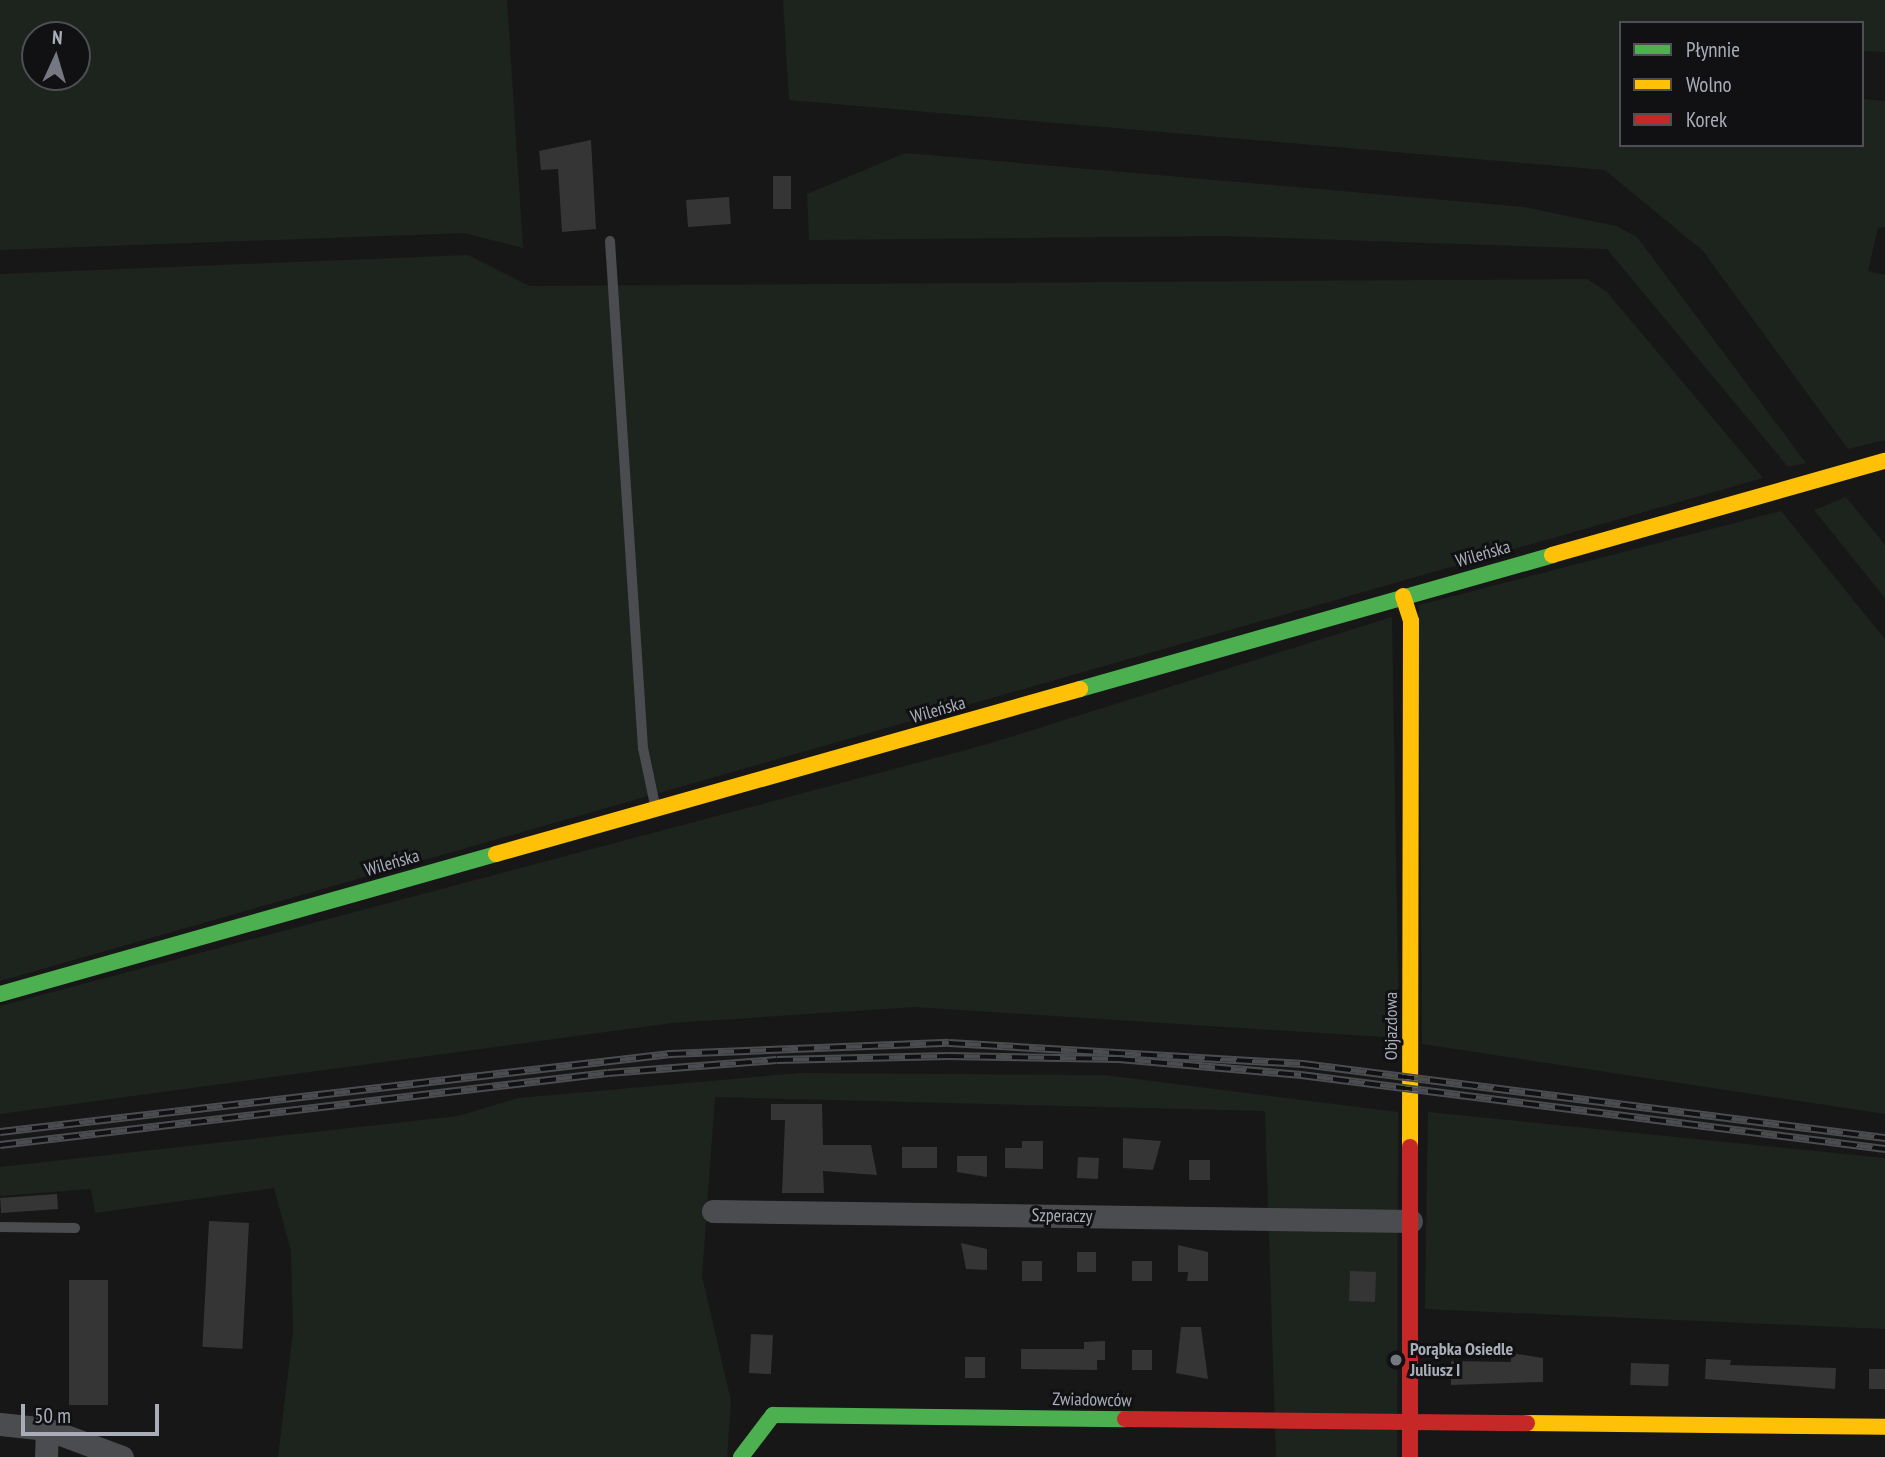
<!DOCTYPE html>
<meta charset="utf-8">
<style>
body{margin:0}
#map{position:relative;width:1885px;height:1457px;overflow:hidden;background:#171717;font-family:"PT Sans Narrow",sans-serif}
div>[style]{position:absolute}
.green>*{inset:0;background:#1d241e}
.building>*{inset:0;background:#353536;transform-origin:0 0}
.lane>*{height:10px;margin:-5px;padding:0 5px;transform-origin:5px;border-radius:5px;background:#4b4c50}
.street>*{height:23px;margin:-11.5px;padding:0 11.5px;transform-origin:11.5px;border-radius:11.5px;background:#4b4c50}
.fast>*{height:16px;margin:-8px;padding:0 8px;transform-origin:8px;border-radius:8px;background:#4caf50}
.slow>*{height:16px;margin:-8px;padding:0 8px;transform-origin:8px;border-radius:8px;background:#ffc107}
.jam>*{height:16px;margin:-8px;padding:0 8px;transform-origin:8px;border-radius:8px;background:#c62828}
.rail>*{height:8px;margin-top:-4px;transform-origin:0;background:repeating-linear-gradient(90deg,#111113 0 16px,#4b4c4f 0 32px);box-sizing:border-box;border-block:2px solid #4b4c4f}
.dots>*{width:19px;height:19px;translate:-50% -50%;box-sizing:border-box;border:4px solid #111113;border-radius:50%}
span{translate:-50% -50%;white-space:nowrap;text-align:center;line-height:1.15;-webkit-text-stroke:6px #111113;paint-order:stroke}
.street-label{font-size:18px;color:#a8adb8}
.poi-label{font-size:18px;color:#a8adb8;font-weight:700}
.left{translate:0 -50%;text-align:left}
.legend{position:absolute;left:1619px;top:21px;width:245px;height:126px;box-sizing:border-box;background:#111113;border:2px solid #4d4f55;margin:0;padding:9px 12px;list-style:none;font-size:21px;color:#a8adb8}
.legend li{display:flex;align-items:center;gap:14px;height:35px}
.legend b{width:35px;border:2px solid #4d4f55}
.north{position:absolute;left:21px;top:21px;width:70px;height:70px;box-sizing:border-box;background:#111113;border:2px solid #4d4f55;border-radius:50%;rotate:4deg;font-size:19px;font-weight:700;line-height:28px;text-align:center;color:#a8adb8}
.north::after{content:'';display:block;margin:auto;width:24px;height:32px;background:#757880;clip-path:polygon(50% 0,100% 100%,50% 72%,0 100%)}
.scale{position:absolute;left:21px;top:1404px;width:138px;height:32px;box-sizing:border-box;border:4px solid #a8adb8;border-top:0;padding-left:9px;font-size:21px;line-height:24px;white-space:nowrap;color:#a8adb8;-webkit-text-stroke:5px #111113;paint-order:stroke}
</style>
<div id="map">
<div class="green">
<div style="clip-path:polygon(evenodd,0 0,507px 0,523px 248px,464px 233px,0 250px,0 0,35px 35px,77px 35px,77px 77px,35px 77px,35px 35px)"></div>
<div style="clip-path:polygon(783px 0,1885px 0,1885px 52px,1862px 51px,1862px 23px,1621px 23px,1621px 145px,1862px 145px,1862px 99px,1885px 101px,1885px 227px,1878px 228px,1868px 271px,1885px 275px,1885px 440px,1848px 449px,1703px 251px,1605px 170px,789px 100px)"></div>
<div style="clip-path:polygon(905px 153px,1524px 207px,1616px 226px,1637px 237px,1806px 463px,1788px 467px,1607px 249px,1223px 236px,809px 240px,807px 194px)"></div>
<div style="clip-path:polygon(468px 255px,529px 286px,1587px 279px,1607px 292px,1763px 478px,0 981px,0 274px)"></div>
<div style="clip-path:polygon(1846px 497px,1885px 545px,1885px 598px,1814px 510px)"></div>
<div style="clip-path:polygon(1781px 511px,1885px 639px,1885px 1114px,1422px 1044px,1419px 605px)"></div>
<div style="clip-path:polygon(1392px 617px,1399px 1038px,914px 1007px,672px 1023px,0 1114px,0 1006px,988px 744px)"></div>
<div style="clip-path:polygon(800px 1073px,1104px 1075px,1398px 1112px,1397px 1457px,1276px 1457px,1265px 1111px,715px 1097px,702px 1276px,731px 1401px,727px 1457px,278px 1457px,293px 1332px,291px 1251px,274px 1188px,95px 1213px,91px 1189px,0 1196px,0 1167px,458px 1116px,518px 1098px)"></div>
<div style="clip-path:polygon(1428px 1112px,1885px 1158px,1885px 1329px,1425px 1309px)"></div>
</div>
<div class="building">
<div style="clip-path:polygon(591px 140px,596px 229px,562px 232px,558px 169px,541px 170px,539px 151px)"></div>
<div style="left:773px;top:176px;width:18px;height:33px"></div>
<div style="left:729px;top:197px;width:27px;height:43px;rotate:86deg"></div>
<div style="clip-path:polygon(771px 1104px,822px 1104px,823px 1145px,871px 1145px,877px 1175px,823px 1171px,824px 1193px,782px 1193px,785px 1120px,771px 1120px)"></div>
<div style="clip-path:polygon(1123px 1138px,1161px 1141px,1153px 1170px,1123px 1168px)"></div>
<div style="clip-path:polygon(1022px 1141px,1043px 1141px,1043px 1169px,1005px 1168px,1005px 1148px,1022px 1148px)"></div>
<div style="left:937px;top:1147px;width:21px;height:35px;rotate:90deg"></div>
<div style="clip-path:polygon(957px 1156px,987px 1156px,987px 1177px,957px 1172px)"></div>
<div style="left:1078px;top:1157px;width:21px;height:21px;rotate:3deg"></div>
<div style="left:1189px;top:1160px;width:21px;height:20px"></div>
<div style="left:57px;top:1194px;width:15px;height:57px;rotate:86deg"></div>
<div style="left:209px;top:1221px;width:40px;height:126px;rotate:3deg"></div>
<div style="clip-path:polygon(961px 1243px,987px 1249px,987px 1270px,966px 1269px)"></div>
<div style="clip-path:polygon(1178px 1245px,1208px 1252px,1208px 1281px,1187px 1281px,1188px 1272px,1178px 1272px)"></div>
<div style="left:1077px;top:1252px;width:19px;height:20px"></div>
<div style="left:1022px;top:1261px;width:20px;height:20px"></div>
<div style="left:1132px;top:1261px;width:20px;height:20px"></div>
<div style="left:1350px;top:1271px;width:26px;height:30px;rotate:2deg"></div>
<div style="left:69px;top:1280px;width:39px;height:125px"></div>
<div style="clip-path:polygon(1181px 1327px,1201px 1327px,1208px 1379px,1176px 1373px)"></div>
<div style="left:751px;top:1334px;width:22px;height:39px;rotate:3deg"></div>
<div style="clip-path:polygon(1105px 1341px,1105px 1360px,1097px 1360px,1097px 1370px,1021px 1369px,1021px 1349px,1084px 1349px,1084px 1342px)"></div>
<div style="left:1132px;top:1350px;width:20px;height:20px"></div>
<div style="clip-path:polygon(1511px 1353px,1543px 1358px,1543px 1382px,1451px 1385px,1451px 1361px,1511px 1362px)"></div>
<div style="left:965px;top:1357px;width:20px;height:21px"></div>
<div style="clip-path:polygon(1706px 1359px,1731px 1360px,1730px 1365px,1836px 1368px,1835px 1389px,1705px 1379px)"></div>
<div style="left:1631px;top:1363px;width:38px;height:22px;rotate:2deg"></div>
<div style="left:1885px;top:1369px;width:20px;height:16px;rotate:90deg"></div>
</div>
<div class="lane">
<div style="left:610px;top:241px;width:508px;rotate:86.28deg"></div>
<div style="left:643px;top:748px;width:58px;rotate:78.1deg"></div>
<div style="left:0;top:1227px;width:75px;rotate:0.8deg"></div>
</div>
<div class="street">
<div style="left:713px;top:1211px;width:698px;rotate:0.82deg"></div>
<div style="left:0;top:1424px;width:47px;rotate:6.1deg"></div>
<div style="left:47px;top:1429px;width:80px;rotate:20.5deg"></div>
<div style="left:46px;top:1457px;width:28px;rotate:-88deg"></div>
</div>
<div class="fast">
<div style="left:1080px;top:689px;width:491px;rotate:-15.8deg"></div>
<div style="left:0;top:994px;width:515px;rotate:-15.76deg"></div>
<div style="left:741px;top:1457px;width:53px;rotate:-52.7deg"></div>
<div style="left:773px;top:1415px;width:352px;rotate:0.7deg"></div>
</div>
<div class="slow">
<div style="left:1552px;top:555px;width:346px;rotate:-15.8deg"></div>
<div style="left:1403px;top:596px;width:26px;rotate:72deg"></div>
<div style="left:1411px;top:621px;width:526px;rotate:90.11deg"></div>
<div style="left:496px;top:854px;width:607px;rotate:-15.78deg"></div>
<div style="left:1527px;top:1423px;width:358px;rotate:0.6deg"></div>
</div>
<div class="jam">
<div style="left:1125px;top:1419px;width:402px;rotate:0.6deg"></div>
<div style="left:1410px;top:1457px;width:310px;rotate:-90deg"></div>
</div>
<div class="rail">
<div style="left:0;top:1132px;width:675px;rotate:-6.64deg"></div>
<div style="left:670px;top:1054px;width:279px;rotate:-2.3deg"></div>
<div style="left:949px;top:1043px;width:355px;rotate:3.4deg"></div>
<div style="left:1303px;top:1064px;width:587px;rotate:7.25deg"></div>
<div style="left:0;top:1145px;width:612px;rotate:-6.75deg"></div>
<div style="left:608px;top:1073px;width:169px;rotate:-4.4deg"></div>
<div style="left:777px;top:1060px;width:171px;rotate:-1.3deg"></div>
<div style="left:948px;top:1056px;width:171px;rotate:1deg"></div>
<div style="left:1119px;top:1059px;width:183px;rotate:5deg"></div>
<div style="left:1301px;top:1075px;width:589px;rotate:7.22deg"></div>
</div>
<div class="dots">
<div style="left:1396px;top:1360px;background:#757880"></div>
</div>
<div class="street-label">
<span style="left:1483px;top:554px;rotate:-16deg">Wileńska</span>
<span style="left:938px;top:710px;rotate:-16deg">Wileńska</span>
<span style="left:392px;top:863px;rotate:-16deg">Wileńska</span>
<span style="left:1391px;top:1026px;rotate:-90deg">Objazdowa</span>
<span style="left:1062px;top:1216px;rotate:1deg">Szperaczy</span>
<span style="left:1092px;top:1400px;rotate:1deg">Zwiadowców</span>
</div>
<div class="poi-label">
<span class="left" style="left:1410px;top:1360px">Porąbka Osiedle<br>Juliusz I</span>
</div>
<ul class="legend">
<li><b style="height:9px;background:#4caf50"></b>Płynnie</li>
<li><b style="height:9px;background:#ffc107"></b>Wolno</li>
<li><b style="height:9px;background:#c62828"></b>Korek</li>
</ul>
<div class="north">N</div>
<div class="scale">50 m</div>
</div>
